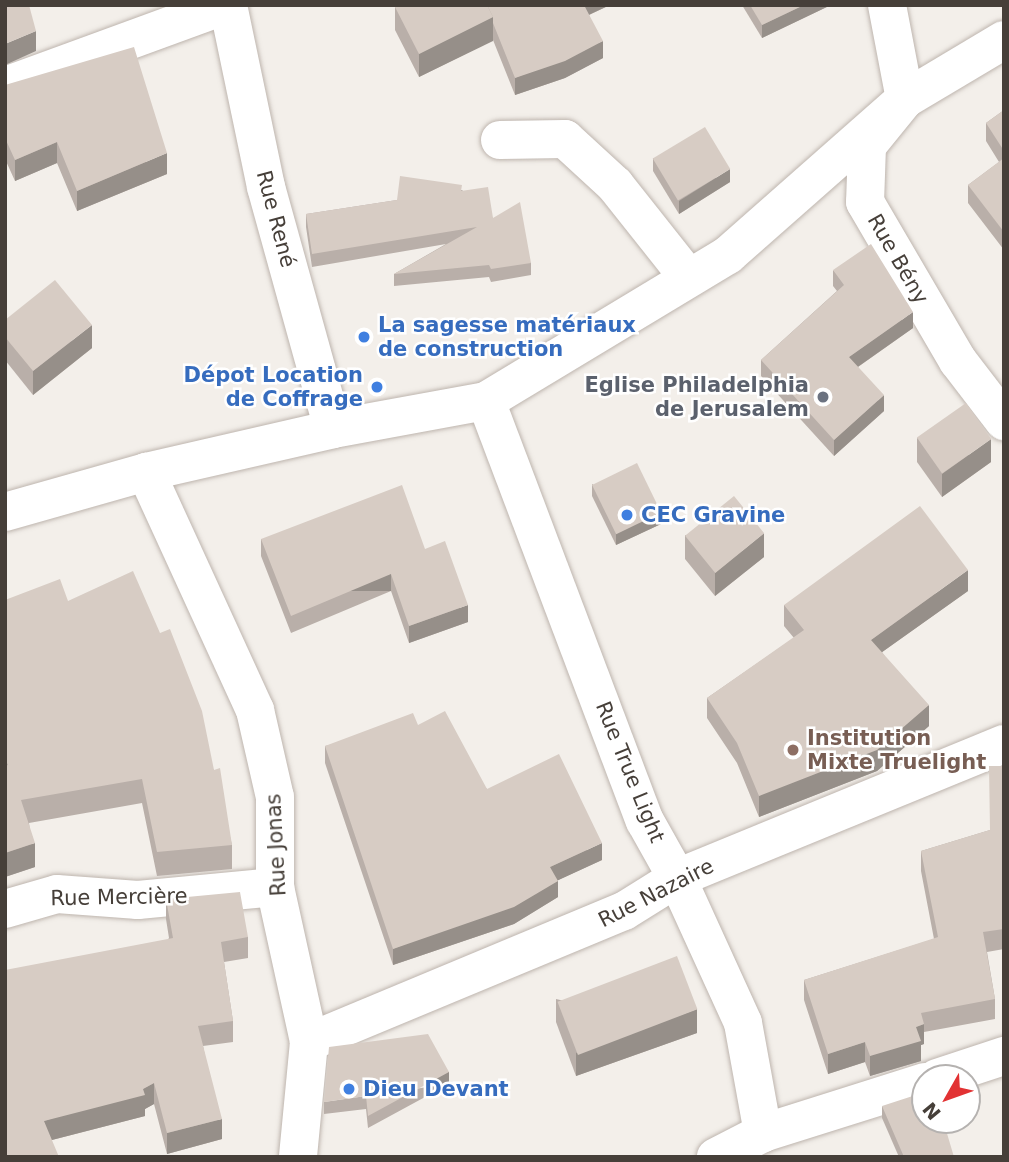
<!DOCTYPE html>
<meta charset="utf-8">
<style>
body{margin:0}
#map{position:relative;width:1009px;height:1162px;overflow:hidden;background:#f3efea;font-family:"DejaVu Sans",sans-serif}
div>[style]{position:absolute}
.roads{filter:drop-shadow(0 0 2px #beb5ae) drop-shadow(0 0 2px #beb5ae)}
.street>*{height:38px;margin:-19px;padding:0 19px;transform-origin:19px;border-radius:19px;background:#fff}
.wall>*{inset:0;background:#b9afa9}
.shaded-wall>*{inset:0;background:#968f89;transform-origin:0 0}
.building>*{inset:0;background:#d7ccc4;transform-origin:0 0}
.dots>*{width:19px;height:19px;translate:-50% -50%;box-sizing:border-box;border:4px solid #fff;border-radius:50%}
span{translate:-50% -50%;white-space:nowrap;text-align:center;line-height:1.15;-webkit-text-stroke:5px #fff;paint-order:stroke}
.street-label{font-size:21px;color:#463f39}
.shop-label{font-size:21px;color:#366cbe;font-weight:700}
.left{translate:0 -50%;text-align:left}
.right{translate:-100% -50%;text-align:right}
.worship-label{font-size:21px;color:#5b616d;font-weight:700}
.education-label{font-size:21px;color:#785e54;font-weight:700}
.frame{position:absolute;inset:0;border:7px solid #463f39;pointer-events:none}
.north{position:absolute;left:911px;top:1064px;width:70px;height:70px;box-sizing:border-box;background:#fff;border:2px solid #b5b2b0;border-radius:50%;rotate:230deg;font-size:19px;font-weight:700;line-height:28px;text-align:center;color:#463f39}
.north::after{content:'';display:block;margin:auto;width:24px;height:32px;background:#e23233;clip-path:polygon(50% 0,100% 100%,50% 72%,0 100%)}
</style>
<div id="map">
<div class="roads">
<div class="street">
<div style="left:228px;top:5px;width:186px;rotate:78.2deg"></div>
<div style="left:266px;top:187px;width:251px;rotate:74.5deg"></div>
<div style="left:887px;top:5px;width:96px;rotate:79.2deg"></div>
<div style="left:905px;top:99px;width:60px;rotate:129deg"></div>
<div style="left:867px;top:146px;width:56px;rotate:92deg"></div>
<div style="left:865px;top:202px;width:184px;rotate:59.7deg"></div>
<div style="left:958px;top:361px;width:76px;rotate:52.5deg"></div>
<div style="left:5px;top:86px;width:235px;rotate:-20.1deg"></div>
<div style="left:500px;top:140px;width:65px;rotate:-0.9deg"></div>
<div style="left:565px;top:139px;width:68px;rotate:42.6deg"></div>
<div style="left:615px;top:185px;width:116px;rotate:51.6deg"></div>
<div style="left:486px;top:401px;width:449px;rotate:69.3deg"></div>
<div style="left:645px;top:821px;width:65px;rotate:60.7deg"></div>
<div style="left:677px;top:878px;width:159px;rotate:65.5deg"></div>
<div style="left:743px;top:1023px;width:112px;rotate:79.7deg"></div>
<div style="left:763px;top:1133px;width:53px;rotate:152.9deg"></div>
<div style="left:146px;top:472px;width:262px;rotate:65.4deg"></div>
<div style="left:255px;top:710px;width:89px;rotate:77.1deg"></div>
<div style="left:275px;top:797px;width:90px;rotate:90deg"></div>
<div style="left:275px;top:887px;width:159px;rotate:77.6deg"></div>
<div style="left:309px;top:1042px;width:116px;rotate:95.5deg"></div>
<div style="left:5px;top:512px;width:147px;rotate:-15.8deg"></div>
<div style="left:146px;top:472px;width:192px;rotate:-12.9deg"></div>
<div style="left:333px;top:429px;width:156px;rotate:-10.4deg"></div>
<div style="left:486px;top:401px;width:283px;rotate:-31.1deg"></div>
<div style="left:728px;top:255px;width:236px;rotate:-41.4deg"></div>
<div style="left:905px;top:99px;width:115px;rotate:-30.8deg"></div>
<div style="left:5px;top:909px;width:54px;rotate:-16.1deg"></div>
<div style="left:57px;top:894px;width:81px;rotate:4.2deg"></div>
<div style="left:138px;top:900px;width:138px;rotate:-5.4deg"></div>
<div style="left:309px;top:1042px;width:341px;rotate:-22.6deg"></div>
<div style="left:624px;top:911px;width:62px;rotate:-31.9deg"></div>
<div style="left:677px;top:878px;width:353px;rotate:-22.3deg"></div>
<div style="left:937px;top:1078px;width:71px;rotate:-18.2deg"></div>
<div style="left:763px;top:1133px;width:170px;rotate:-17.5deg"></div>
</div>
</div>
<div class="wall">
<div style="clip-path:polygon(398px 5px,610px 5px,589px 15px,603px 58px,565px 78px,515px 95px,493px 40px,419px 77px,395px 30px,395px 7px)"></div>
<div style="clip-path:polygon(742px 5px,831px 5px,762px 38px)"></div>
<div style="clip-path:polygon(5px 85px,167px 174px,77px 211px,57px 163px,15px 181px,5px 159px)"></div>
<div style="clip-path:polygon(1004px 110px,1004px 250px,968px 203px,968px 185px,999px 162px,986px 141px,986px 123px)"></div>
<div style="clip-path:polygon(653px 158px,730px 182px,679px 214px,653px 171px)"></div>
<div style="clip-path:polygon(462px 190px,493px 218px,531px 263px,531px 275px,491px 282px,489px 277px,394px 286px,394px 274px,446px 244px,312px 267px,306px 227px,306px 214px)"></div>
<div style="clip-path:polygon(833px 270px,913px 328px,858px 367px,884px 411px,834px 456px,761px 376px,761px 360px,837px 291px,833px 286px)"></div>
<div style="clip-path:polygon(5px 320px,92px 348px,33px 395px,5px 360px)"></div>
<div style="clip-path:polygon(917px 438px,991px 462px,942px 497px,917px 462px)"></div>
<div style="clip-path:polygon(592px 484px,661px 524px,616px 545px,592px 496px)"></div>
<div style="clip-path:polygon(685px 535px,764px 557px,715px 596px,685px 559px)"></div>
<div style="clip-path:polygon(261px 539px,425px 549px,468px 622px,409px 643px,391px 591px,291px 633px,261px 556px)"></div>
<div style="clip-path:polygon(968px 591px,882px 652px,929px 726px,877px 771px,759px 817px,737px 763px,707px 718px,707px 698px,794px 638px,784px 626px,784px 605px)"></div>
<div style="clip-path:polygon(5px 600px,68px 601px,214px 770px,232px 845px,232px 869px,157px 876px,142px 803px,29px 823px,35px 867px,5px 877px)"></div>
<div style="clip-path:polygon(418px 725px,487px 789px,602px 860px,558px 880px,558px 897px,514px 924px,393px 965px,325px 763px,325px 746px)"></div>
<div style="clip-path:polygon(1004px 766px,1004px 949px,987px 952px,995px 999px,995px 1019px,924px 1032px,924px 1044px,921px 1045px,921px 1061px,870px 1076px,865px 1062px,828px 1074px,804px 1000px,804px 980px,934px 939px,921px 871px,921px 851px,990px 830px)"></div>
<div style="clip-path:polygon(166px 899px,248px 937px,248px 958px,224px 962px,233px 1021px,233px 1042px,203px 1046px,222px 1139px,167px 1154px,154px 1104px,145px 1109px,145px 1116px,52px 1140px,5px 1157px,169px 938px,166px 919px)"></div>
<div style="clip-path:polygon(556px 999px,697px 1033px,576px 1076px,556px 1022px)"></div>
<div style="clip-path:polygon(449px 1084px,368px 1128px,366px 1109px,324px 1114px,324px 1102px)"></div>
<div style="clip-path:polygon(882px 1106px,954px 1157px,899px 1157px,882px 1118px)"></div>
</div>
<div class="shaded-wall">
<div style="clip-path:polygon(582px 5px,610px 5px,582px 18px)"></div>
<div style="clip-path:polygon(804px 5px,831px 5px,762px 38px,762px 25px)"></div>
<div style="clip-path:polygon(493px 17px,493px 41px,419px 77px,419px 54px)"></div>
<div style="clip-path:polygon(36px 31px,36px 51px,5px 65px,5px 44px)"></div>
<div style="clip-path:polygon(603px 41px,603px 58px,565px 78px,515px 95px,515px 78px)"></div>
<div style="clip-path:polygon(57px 142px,57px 163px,15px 181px,15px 160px)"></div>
<div style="clip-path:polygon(167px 153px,167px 174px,77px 211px,77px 191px)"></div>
<div style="clip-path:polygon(730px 169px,730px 182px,679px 214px,679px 201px)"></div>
<div style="clip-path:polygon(913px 312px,913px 328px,849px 373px,849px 357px)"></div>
<div style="clip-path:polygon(92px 325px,92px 348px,33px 395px,33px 371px)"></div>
<div style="clip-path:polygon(884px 395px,884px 411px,834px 456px,834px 440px)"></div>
<div style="clip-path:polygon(991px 439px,991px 462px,942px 497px,942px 474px)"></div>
<div style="clip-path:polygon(661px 512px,661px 524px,616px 545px,616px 533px)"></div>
<div style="clip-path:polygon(764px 533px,764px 557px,715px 596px,715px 573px)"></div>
<div style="clip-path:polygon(968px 570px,968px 591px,871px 660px,871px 640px)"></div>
<div style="left:391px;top:574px;width:17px;height:108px;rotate:90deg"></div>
<div style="clip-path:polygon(468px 605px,468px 622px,409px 643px,409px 626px)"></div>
<div style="clip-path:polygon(929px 705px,929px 726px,877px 771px,759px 817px,759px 796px)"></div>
<div style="clip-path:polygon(35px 843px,35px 867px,5px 877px,5px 853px)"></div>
<div style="clip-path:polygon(602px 843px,602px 860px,550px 884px,550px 867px)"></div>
<div style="clip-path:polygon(558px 881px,558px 897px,514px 924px,393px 965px,393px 949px)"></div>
<div style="clip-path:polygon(697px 1009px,697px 1033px,576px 1076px,576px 1053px)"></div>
<div style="clip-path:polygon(924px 1024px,924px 1044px,921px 1045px,921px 1061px,870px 1076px,870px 1056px,916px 1027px)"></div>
<div style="clip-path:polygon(865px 1042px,865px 1062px,828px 1074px,828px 1054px)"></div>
<div style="left:449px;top:1072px;width:12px;height:92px;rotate:90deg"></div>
<div style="clip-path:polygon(154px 1083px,154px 1104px,145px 1109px,145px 1116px,44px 1142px,44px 1121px,143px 1089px)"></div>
<div style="clip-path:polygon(222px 1119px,222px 1139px,167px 1154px,167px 1133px)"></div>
</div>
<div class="building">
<div style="clip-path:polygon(5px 5px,29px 5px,36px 31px,5px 44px)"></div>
<div style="clip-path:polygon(398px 5px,487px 5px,493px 17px,419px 54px,395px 7px)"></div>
<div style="clip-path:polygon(487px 5px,584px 5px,603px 41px,565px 61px,515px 78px,493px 23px,493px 17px)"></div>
<div style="clip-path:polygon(750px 5px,804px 5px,762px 25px)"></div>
<div style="clip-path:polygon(134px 47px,167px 153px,77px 191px,57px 142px,15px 160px,5px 138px,5px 85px)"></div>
<div style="clip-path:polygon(1004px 110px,1004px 151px,986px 123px)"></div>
<div style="left:705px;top:127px;width:49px;height:61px;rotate:59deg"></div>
<div style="clip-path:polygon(1004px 158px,1004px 232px,968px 185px)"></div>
<div style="clip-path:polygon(400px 176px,462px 185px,461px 191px,488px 187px,493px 218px,520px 202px,531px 263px,491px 269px,489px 265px,394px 274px,477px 227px,312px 254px,306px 214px,397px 200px)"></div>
<div style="clip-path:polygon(871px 244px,913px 312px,849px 357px,884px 395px,834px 440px,761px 360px,844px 285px,833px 270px)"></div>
<div style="clip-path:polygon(55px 280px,92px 325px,33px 371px,5px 337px,5px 320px)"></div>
<div style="left:966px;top:403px;width:44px;height:60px;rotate:55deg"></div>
<div style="left:637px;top:463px;width:55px;height:50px;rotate:64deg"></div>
<div style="clip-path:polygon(402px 485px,425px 549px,445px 541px,468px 605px,409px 626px,391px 574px,291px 616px,261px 539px)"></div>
<div style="left:734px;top:496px;width:48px;height:63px;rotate:51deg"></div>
<div style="clip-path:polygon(920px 506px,968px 570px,871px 640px,929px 705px,877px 750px,759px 796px,737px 743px,707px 698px,804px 630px,784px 605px)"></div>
<div style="clip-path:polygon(133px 571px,160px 633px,170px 629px,202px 711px,214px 770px,220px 768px,232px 845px,157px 852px,142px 779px,21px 800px,35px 843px,5px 853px,5px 766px,8px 765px,5px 759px,5px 682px,7px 681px,5px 678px,5px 600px,60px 579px,68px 601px)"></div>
<div style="clip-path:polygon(445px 711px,487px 789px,559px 754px,602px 843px,550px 867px,558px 881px,514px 907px,393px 949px,325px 746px,413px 713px,418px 725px)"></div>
<div style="clip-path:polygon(989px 766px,1004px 766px,1004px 929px,983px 932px,995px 999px,921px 1013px,924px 1024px,916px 1027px,921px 1041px,870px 1056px,865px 1042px,828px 1054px,804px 980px,938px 937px,921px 851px,990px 830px)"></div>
<div style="clip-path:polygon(240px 892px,248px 937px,221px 942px,233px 1021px,198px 1026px,222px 1119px,167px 1133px,154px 1083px,143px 1089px,145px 1095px,44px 1121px,59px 1157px,5px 1157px,5px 970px,173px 938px,166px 899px)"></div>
<div style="left:677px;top:956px;width:57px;height:128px;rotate:69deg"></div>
<div style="clip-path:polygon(428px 1034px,449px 1072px,368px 1116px,366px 1096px,324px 1102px,329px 1047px)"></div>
<div style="clip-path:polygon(925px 1092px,925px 1120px,943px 1120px,954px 1157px,904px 1157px,882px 1106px)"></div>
</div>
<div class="dots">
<div style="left:364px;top:337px;background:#3f7fe0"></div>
<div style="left:377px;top:387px;background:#3f7fe0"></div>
<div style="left:823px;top:397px;background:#6b7280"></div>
<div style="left:627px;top:515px;background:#3f7fe0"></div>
<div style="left:793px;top:750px;background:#8d6e63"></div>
<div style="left:349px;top:1089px;background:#3f7fe0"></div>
</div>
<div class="street-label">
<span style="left:276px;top:219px;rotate:75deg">Rue René</span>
<span style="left:898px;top:259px;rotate:60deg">Rue Bény</span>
<span style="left:630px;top:772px;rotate:68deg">Rue True Light</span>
<span style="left:276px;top:845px;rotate:-93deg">Rue Jonas</span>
<span style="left:656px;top:893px;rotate:-27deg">Rue Nazaire</span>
<span style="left:119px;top:897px;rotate:-1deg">Rue Mercière</span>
</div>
<div class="shop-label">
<span class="left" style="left:378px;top:337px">La sagesse matériaux<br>de construction</span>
<span class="right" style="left:363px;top:387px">Dépot Location<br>de Coffrage</span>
<span class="left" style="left:641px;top:515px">CEC Gravine</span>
<span class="left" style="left:363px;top:1089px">Dieu Devant</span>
</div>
<div class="worship-label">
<span class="right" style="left:809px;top:397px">Eglise Philadelphia<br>de Jerusalem</span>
</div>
<div class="education-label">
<span class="left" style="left:807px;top:750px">Institution<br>Mixte Truelight</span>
</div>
<div class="frame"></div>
<div class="north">N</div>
</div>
